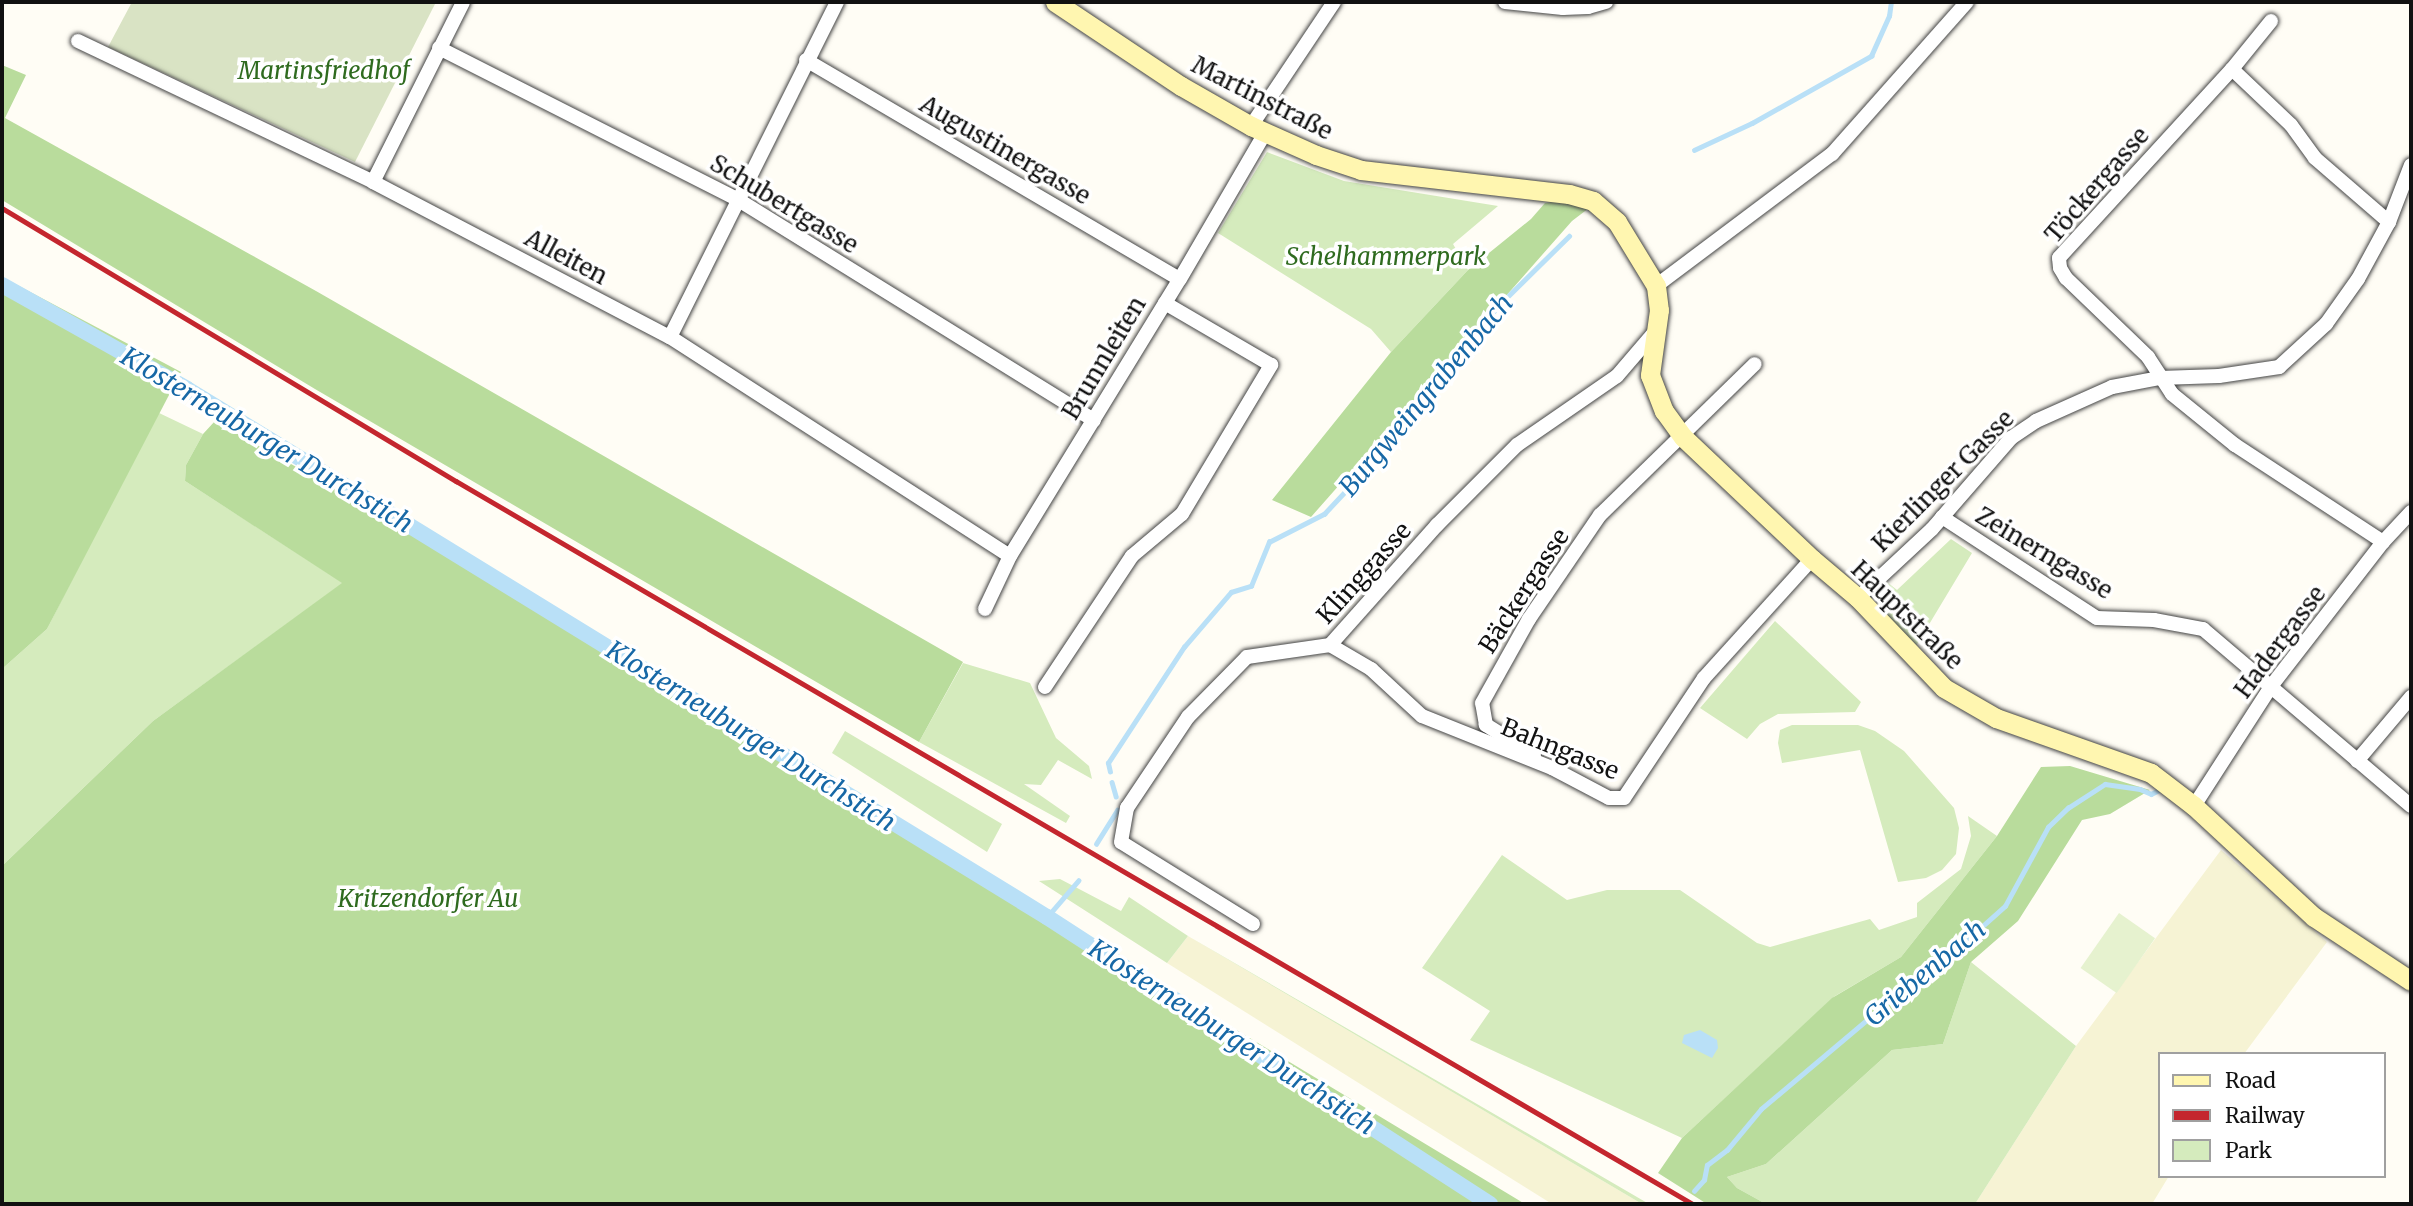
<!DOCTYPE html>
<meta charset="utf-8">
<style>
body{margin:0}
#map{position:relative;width:2413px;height:1206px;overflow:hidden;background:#fffdf5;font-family:Merriweather,serif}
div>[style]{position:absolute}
.farmland>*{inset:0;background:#f6f3d4}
.green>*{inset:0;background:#d5ebbd}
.forest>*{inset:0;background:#b9dc9c}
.cemetery>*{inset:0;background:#d9e3c4}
.pitch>*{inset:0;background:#e6f2cf;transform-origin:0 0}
.water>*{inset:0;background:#b9e0f7}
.stream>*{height:4.5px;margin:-2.25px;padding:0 2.25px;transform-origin:2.25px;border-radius:2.25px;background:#b9e0f7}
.canal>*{height:16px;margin:-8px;padding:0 8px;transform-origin:8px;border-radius:8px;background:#b9e0f7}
.roads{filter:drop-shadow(0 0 2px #444) drop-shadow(0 0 2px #444)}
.minor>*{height:14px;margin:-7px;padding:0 7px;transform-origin:7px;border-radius:7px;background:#fff}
.secondary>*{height:19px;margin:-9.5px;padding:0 9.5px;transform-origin:9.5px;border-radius:9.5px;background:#fff6b0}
.rail>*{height:4.5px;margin:-2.25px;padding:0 2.25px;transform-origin:2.25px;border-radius:2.25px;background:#c4262e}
span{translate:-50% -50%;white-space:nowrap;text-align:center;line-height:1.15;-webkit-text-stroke:7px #fff;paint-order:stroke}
.park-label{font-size:24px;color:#2f6b1f;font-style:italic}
.street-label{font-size:24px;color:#111}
.water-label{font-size:26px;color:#1768a6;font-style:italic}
.frame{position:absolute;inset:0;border:4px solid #111;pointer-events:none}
.legend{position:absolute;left:2158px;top:1052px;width:228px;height:126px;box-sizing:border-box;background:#fff;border:2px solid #a0a0a0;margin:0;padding:9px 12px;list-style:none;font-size:21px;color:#111}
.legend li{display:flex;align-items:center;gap:14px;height:35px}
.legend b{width:35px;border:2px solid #a0a0a0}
</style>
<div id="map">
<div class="farmland">
<div style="clip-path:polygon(2221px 850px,2327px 942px,2244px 1054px,2159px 1054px,2159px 1176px,2169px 1176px,2152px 1204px,1975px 1204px,2076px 1046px)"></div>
<div style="clip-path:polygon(1188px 936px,1642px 1204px,1552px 1204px,1167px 963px)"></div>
</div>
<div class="green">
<div style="clip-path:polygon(1267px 152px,1344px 181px,1498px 206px,1453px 244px,1468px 270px,1391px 352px,1371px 329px,1218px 233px)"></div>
<div style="clip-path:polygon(157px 412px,203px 434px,186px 465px,185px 481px,343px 583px,153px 721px,2px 866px,2px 669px,47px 629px)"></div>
<div style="clip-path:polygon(1951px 539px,1972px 553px,1916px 646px,1878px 606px,1879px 589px,1887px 582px,1897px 590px)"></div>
<div style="clip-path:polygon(1775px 621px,1861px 702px,1855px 712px,1778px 714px,1760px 724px,1747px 739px,1700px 708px)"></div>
<div style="clip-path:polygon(963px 663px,1030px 683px,1056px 738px,1089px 766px,1092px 779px,1058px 760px,1041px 785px,1024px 784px,1070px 816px,1066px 823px,919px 742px)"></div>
<div style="clip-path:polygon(1792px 725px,1858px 725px,1875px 731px,1904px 751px,1954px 808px,1959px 828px,1956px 854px,1942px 870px,1926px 878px,1898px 882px,1860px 750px,1782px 763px,1778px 743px,1780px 730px)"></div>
<div style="clip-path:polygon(845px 731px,1002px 824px,987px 852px,832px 753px)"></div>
<div style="clip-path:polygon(1968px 816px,1997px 836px,1901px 957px,1835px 996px,1682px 1138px,1470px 1040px,1490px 1011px,1422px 968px,1502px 855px,1567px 900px,1607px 890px,1680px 890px,1757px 943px,1770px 947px,1870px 919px,1879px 930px,1917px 917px,1917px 903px,1961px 869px,1971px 836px)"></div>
<div style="clip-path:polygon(1060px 879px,1121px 911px,1129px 897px,1188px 936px,1649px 1204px,1642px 1204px,1188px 936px,1167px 963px,1039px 881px)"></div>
<div style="clip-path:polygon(1971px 962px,2076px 1046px,1975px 1204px,1766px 1204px,1737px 1188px,1727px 1177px,1766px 1164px,1892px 1050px,1943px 1044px)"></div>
</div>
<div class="forest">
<div style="clip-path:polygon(2px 65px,26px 75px,5px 118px,316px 291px,963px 662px,919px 742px,315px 389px,2px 200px)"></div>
<div style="clip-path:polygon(1564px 200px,1589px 208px,1572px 221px,1311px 517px,1272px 500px,1391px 352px,1468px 270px,1531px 219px,1545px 203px)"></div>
<div style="clip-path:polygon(2px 277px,181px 372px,47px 629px,2px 669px)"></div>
<div style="clip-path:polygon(215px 421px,411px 532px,1525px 1204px,2px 1204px,2px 866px,153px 721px,342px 583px,185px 481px,186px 465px,203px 434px)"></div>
<div style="clip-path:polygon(2070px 766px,2150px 790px,2110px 814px,2082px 820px,2018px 921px,1971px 962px,1943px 1044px,1892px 1050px,1766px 1164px,1727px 1177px,1737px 1188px,1766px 1204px,1707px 1204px,1658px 1173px,1682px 1138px,1832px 998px,1901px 957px,1997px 836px,2041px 767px)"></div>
</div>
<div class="cemetery">
<div style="clip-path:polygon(132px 2px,436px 2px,355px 162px,108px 47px)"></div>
</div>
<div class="pitch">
<div style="left:2119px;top:913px;width:44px;height:67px;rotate:35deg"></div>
</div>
<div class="water">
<div style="clip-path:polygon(1700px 1030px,1717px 1040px,1718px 1048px,1712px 1058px,1682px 1043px,1684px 1035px)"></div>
</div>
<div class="stream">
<div style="left:1694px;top:150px;width:64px;rotate:-25deg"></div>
<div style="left:1752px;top:123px;width:137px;rotate:-29.4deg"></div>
<div style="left:1871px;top:56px;width:44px;rotate:-65.8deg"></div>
<div style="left:1889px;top:16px;width:14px;rotate:-82deg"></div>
<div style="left:1110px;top:772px;width:9px;rotate:-103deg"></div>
<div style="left:1108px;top:763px;width:139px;rotate:-56.8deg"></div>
<div style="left:1184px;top:647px;width:72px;rotate:-49.5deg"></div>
<div style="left:1231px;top:592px;width:21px;rotate:-17deg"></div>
<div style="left:1251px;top:586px;width:48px;rotate:-67.8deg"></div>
<div style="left:1269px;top:542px;width:62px;rotate:-27deg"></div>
<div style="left:1324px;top:514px;width:86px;rotate:-46.9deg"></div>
<div style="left:1383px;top:451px;width:184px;rotate:-51.6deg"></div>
<div style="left:1497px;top:307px;width:101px;rotate:-44.6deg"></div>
<div style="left:1112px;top:782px;width:15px;rotate:74deg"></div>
<div style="left:1096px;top:844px;width:40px;rotate:-58deg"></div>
<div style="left:1047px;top:917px;width:48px;rotate:-49.3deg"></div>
<div style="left:1694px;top:1191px;width:15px;rotate:-48deg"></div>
<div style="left:1704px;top:1180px;width:15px;rotate:-79deg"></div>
<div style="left:1707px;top:1165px;width:25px;rotate:-37deg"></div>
<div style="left:1727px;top:1150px;width:53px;rotate:-50.3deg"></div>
<div style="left:1761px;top:1109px;width:183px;rotate:-40.1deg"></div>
<div style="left:1901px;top:991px;width:59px;rotate:-36.1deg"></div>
<div style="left:1949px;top:956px;width:75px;rotate:-41.8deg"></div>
<div style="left:2005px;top:906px;width:90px;rotate:-61.4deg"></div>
<div style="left:2048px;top:827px;width:28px;rotate:-44deg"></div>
<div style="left:2068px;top:808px;width:44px;rotate:-33deg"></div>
<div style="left:2105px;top:784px;width:35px;rotate:8deg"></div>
<div style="left:2140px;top:789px;width:12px;rotate:24deg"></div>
<div style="left:2151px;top:794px;width:9px;rotate:-27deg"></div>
</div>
<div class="canal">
<div style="left:2px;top:285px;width:212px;rotate:29.3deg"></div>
<div style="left:187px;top:389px;width:1009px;rotate:31.55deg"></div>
<div style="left:1047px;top:917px;width:528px;rotate:32.94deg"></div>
</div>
<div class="roads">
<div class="minor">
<div style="left:1505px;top:2px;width:58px;rotate:5.9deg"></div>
<div style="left:1563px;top:8px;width:25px;rotate:-2deg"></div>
<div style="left:1588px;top:7px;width:19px;rotate:-16deg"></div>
<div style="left:2271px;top:21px;width:62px;rotate:129.1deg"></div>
<div style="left:2232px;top:69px;width:256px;rotate:132.5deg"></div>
<div style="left:2059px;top:258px;width:10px;rotate:84deg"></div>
<div style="left:2060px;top:268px;width:12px;rotate:59deg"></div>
<div style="left:2066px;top:278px;width:114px;rotate:43.9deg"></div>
<div style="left:2148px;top:357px;width:44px;rotate:57deg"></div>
<div style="left:2172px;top:394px;width:81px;rotate:39deg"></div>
<div style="left:2235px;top:445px;width:177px;rotate:33.2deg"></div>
<div style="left:78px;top:41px;width:327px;rotate:25.5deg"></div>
<div style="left:373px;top:182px;width:335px;rotate:27.6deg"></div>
<div style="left:670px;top:337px;width:404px;rotate:32.8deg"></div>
<div style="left:439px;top:48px;width:334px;rotate:26.9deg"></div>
<div style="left:737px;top:199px;width:420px;rotate:31.8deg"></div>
<div style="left:806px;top:60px;width:433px;rotate:30.4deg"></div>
<div style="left:2232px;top:69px;width:81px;rotate:43.5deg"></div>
<div style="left:2291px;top:125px;width:41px;rotate:54deg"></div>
<div style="left:2315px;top:158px;width:98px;rotate:40.9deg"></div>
<div style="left:1251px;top:126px;width:149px;rotate:-56.2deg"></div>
<div style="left:373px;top:182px;width:201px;rotate:-63.4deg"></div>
<div style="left:1656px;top:286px;width:220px;rotate:-36.9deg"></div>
<div style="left:1832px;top:154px;width:203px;rotate:-48.4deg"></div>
<div style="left:670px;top:337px;width:374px;rotate:-63.5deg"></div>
<div style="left:1942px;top:517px;width:185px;rotate:33.1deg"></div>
<div style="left:2097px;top:618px;width:57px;rotate:2deg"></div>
<div style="left:2154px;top:620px;width:50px;rotate:10.4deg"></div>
<div style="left:2203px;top:629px;width:273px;rotate:40.4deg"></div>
<div style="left:1858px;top:598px;width:101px;rotate:-43deg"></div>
<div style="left:1932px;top:529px;width:121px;rotate:-49deg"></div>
<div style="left:2011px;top:438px;width:30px;rotate:-34deg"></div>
<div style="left:2036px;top:421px;width:83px;rotate:-24.1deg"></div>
<div style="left:2112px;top:387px;width:49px;rotate:-10.6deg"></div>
<div style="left:2160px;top:378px;width:59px;rotate:-1.9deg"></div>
<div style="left:2219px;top:376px;width:61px;rotate:-8.5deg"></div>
<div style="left:2279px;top:367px;width:64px;rotate:-42.5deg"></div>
<div style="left:2326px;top:324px;width:55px;rotate:-54.6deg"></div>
<div style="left:2358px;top:279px;width:65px;rotate:-61.5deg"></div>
<div style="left:2389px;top:222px;width:61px;rotate:-68.9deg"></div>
<div style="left:985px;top:609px;width:59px;rotate:-64.7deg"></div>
<div style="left:1010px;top:556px;width:325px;rotate:-58.5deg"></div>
<div style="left:1180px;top:279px;width:169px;rotate:-59.8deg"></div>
<div style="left:1330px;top:645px;width:48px;rotate:30.3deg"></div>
<div style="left:1371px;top:669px;width:69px;rotate:42.7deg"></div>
<div style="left:1422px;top:716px;width:140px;rotate:21.8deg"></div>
<div style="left:1552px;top:768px;width:64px;rotate:27.8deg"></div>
<div style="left:1609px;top:798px;width:15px"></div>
<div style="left:1624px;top:798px;width:144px;rotate:-56.3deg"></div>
<div style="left:1704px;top:678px;width:161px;rotate:-47.8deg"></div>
<div style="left:1045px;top:687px;width:157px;rotate:-56.4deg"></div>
<div style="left:1132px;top:556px;width:65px;rotate:-40deg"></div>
<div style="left:1182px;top:514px;width:174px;rotate:-59.1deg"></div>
<div style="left:1271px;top:365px;width:123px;rotate:-149.7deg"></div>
<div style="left:1534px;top:755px;width:57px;rotate:-148deg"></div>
<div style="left:1486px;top:725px;width:22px;rotate:-100deg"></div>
<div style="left:1482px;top:703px;width:96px;rotate:-60.8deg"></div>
<div style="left:1529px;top:619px;width:126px;rotate:-55.7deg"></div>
<div style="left:1600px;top:515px;width:216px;rotate:-44.3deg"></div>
<div style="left:2357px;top:761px;width:84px;rotate:-49.8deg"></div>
<div style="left:2194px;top:806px;width:144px;rotate:-57.2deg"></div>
<div style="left:2272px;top:685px;width:181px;rotate:-52.2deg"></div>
<div style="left:2383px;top:542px;width:41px;rotate:-47deg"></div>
<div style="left:1253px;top:924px;width:155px;rotate:-148.2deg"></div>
<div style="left:1121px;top:842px;width:35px;rotate:-80deg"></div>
<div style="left:1127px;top:808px;width:110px;rotate:-56.2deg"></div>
<div style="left:1188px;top:717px;width:84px;rotate:-45.5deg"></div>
<div style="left:1247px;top:657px;width:84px;rotate:-8.2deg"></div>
<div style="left:1330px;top:645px;width:161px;rotate:-48.3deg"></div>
<div style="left:1437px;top:525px;width:113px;rotate:-45deg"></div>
<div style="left:1517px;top:445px;width:121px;rotate:-34.6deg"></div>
<div style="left:1617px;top:376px;width:55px;rotate:-49.4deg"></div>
</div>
<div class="secondary">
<div style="left:1055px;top:2px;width:151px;rotate:33.7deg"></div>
<div style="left:1181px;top:86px;width:81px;rotate:29.7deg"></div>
<div style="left:1251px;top:126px;width:71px;rotate:24deg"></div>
<div style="left:1316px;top:155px;width:47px;rotate:18.4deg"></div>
<div style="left:1361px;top:170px;width:209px;rotate:6.6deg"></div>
<div style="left:1569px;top:194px;width:25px;rotate:16deg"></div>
<div style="left:1593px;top:201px;width:32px;rotate:41deg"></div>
<div style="left:1617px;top:222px;width:75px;rotate:58.6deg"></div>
<div style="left:1656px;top:286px;width:24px;rotate:83deg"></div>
<div style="left:1659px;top:310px;width:66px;rotate:97.9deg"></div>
<div style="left:1650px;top:375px;width:39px;rotate:69deg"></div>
<div style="left:1664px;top:411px;width:32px;rotate:54deg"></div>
<div style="left:1683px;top:437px;width:178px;rotate:43.4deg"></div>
<div style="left:1812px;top:559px;width:60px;rotate:40.3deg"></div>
<div style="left:1858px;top:598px;width:124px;rotate:46.3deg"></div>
<div style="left:1944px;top:688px;width:60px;rotate:30deg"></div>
<div style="left:1996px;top:718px;width:164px;rotate:19.5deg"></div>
<div style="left:2151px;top:773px;width:54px;rotate:37.5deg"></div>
<div style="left:2194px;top:806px;width:163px;rotate:42.8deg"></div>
<div style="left:2314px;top:917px;width:116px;rotate:33.4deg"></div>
</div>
</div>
<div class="rail">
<div style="left:2px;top:208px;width:530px;rotate:31.02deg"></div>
<div style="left:456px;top:481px;width:1433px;rotate:30.31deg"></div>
</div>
<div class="park-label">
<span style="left:324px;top:71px">Martinsfriedhof</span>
<span style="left:1386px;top:257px">Schelhammerpark</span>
<span style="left:428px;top:899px">Kritzendorfer Au</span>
</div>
<div class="street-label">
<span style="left:1262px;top:98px;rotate:27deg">Martinstraße</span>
<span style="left:1005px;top:150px;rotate:30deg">Augustinergasse</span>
<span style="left:2097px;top:185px;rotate:-49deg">Töckergasse</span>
<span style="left:784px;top:204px;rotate:31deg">Schubertgasse</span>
<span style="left:566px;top:257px;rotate:28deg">Alleiten</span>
<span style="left:1104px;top:358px;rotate:-59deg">Brunnleiten</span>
<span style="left:1943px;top:481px;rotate:-45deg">Kierlinger Gasse</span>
<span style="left:2044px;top:553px;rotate:31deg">Zeinerngasse</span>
<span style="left:1364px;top:573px;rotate:-48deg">Klinggasse</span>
<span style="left:1524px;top:591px;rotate:-57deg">Bäckergasse</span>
<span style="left:1907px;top:615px;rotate:44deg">Hauptstraße</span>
<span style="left:2280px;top:642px;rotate:-53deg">Hadergasse</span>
<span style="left:1560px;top:749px;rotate:22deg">Bahngasse</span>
</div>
<div class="water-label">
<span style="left:1426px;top:395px;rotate:-50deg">Burgweingrabenbach</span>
<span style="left:267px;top:440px;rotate:31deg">Klosterneuburger Durchstich</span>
<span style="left:751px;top:736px;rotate:32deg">Klosterneuburger Durchstich</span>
<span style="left:1925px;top:973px;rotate:-40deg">Griebenbach</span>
<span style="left:1232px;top:1037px;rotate:33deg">Klosterneuburger Durchstich</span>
</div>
<div class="frame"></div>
<ul class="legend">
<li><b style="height:9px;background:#fff6b0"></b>Road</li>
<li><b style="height:9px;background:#c4262e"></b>Railway</li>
<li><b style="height:19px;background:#d5ebbd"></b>Park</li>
</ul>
</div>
